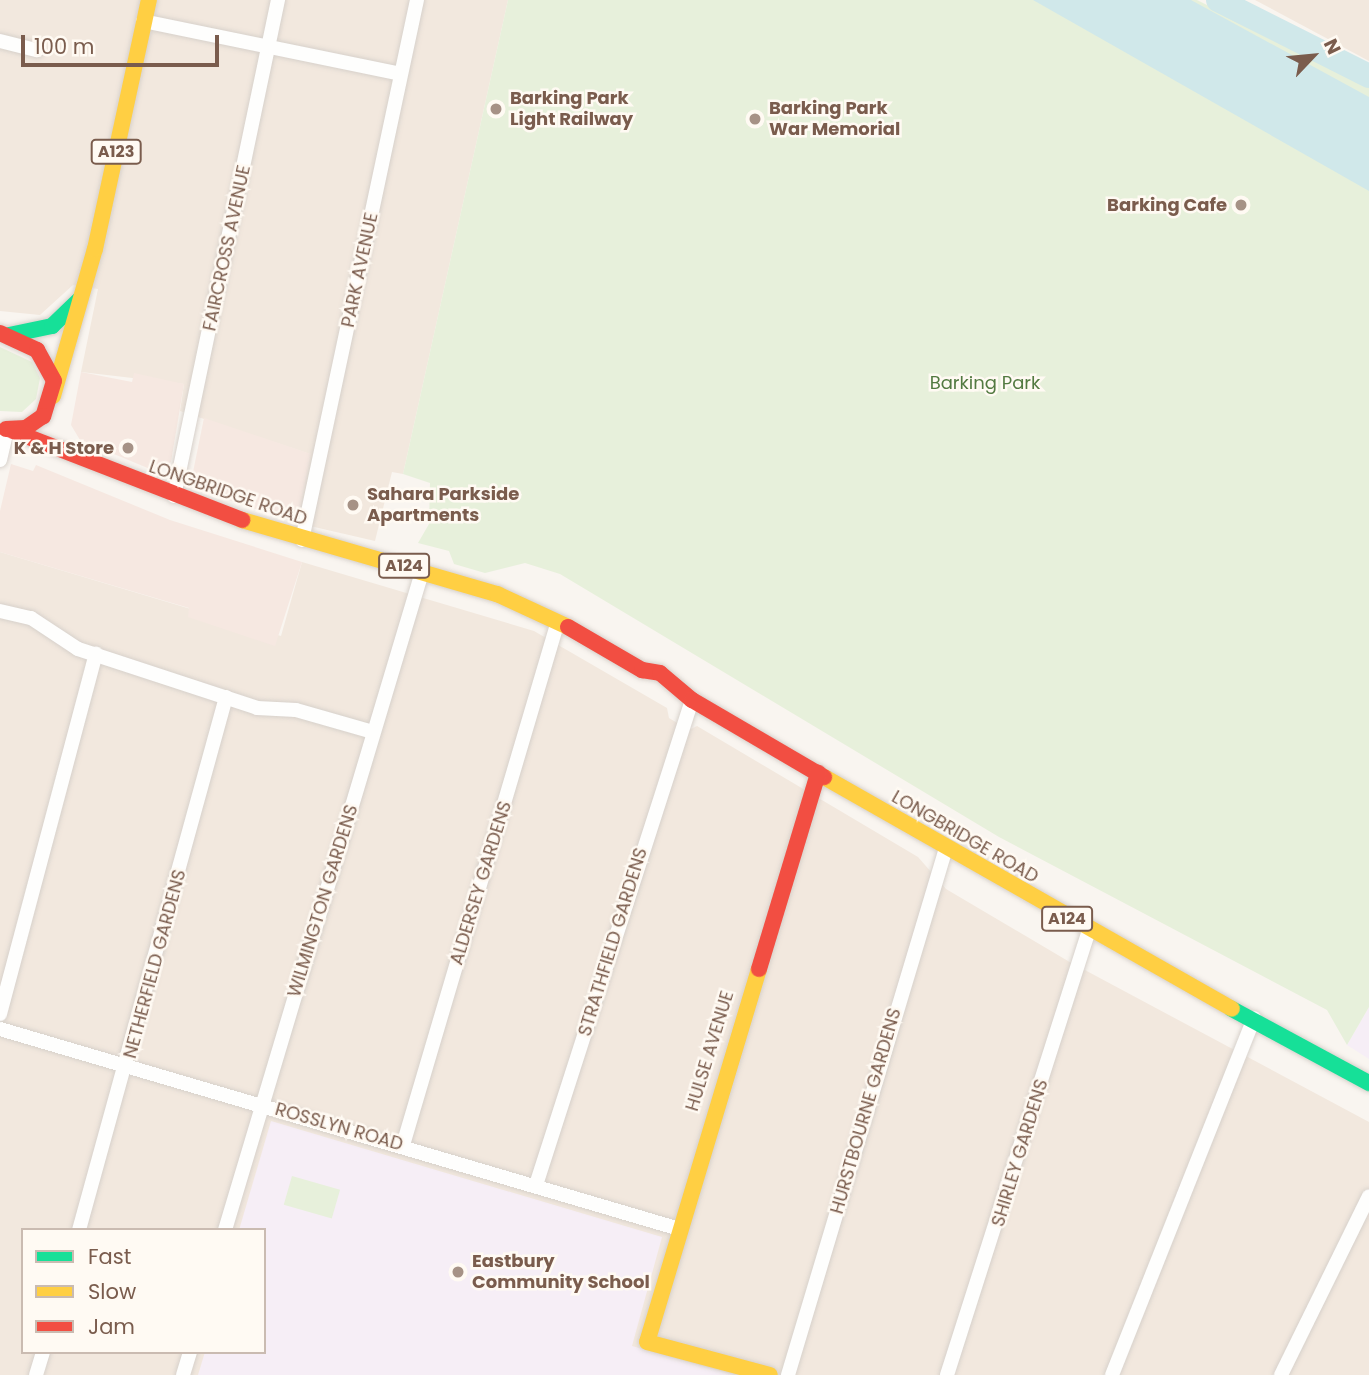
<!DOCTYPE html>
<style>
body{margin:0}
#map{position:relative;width:1369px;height:1375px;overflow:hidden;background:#f9f5f0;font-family:Poppins,sans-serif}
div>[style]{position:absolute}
.residential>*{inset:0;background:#f2e8de}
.commercial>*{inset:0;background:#f6e8e1}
.education>*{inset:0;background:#f6eef6}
.green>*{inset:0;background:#e7f0db;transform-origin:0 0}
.water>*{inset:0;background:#d0e8ea}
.river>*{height:24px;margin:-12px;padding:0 12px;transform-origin:12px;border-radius:12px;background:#d0e8ea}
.roads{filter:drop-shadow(0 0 2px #d7d1cb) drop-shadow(0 0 2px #d7d1cb)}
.street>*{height:14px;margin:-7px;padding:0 7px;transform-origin:7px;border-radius:7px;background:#fefefd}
.fast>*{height:16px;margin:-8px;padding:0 8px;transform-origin:8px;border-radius:8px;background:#16e098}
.slow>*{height:16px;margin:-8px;padding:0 8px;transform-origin:8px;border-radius:8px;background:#ffcf43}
.jam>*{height:16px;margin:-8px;padding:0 8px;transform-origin:8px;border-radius:8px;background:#f24e42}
.dots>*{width:19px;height:19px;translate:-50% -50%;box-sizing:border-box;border:4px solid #fffaf3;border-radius:50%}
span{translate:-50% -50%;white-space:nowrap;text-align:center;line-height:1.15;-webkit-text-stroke:5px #fffaf3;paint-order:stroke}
.shield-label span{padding:2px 5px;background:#fffaf3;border:2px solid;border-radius:5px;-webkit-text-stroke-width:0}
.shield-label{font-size:16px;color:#7a5c4d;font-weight:700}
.poi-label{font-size:18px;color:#7a5c4d;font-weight:700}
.left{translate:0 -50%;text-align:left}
.right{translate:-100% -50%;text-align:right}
.street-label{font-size:18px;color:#7a5c4d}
.park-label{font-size:18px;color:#537a41}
.legend{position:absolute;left:21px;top:1228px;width:245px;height:126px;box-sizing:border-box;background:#fffaf3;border:2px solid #cabbb1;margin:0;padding:9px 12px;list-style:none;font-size:21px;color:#7a5c4d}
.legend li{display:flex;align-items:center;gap:14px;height:35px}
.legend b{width:35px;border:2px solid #cabbb1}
.north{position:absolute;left:1278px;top:21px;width:70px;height:70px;-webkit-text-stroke:5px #fffaf3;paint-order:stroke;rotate:64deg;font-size:19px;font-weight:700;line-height:28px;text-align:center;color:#7a5c4d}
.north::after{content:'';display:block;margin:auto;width:24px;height:32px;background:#7a5c4d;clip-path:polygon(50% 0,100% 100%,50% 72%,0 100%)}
.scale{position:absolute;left:21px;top:35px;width:198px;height:32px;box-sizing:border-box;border:4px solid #7a5c4d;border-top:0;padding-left:9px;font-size:21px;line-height:24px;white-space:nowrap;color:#7a5c4d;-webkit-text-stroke:5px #fffaf3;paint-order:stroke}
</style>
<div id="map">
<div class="residential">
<div style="clip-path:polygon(0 0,508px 0,403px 474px,392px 472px,375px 541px,297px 523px,310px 454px,180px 411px,184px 384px,81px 372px,98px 289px,73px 285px,40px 315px,0 311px)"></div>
<div style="clip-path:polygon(1255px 0,1369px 0,1369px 61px)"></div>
<div style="clip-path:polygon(evenodd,0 552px,281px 636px,302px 562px,534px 631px,667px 708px,669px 718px,689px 730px,697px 726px,918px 857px,946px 889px,1068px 961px,1369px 1122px,1369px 1375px,0 1375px,0 552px,23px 1230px,264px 1230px,264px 1352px,23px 1352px,23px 1230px)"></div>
</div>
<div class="commercial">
<div style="clip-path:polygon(81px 372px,132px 382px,134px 373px,184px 384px,171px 462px,155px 471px,80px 440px,71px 425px)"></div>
<div style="clip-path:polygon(204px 418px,311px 454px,297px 523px,190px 487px)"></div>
<div style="clip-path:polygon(11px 464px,33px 471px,36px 465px,170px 520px,302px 562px,275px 646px,188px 617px,189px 608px,0 552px,0 511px)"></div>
</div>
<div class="education">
<div style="clip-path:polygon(1369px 1007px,1369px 1059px,1347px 1045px)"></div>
<div style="clip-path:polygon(271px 1121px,662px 1237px,632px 1346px,734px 1375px,198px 1375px,205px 1352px,264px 1352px,264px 1230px,239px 1230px)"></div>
</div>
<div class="green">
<div style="clip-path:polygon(508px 0,1197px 0,1369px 86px,1369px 1007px,1347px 1045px,1327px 1010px,999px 837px,560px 574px,525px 563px,485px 573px,454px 564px,449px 551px,418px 543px,429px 524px,430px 483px,403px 474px)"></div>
<div style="clip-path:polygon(0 347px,32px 362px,40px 378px,36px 399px,22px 412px,0 411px)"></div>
<div style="left:292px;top:1176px;width:50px;height:30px;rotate:16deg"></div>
</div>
<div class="water">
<div style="clip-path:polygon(1033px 0,1191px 0,1369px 97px,1369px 191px)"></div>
</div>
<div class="river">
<div style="left:1218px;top:0;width:169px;rotate:26.7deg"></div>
</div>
<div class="roads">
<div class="street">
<div style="left:143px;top:21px;width:263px;rotate:11.6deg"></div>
<div style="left:0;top:41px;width:38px;rotate:14deg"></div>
<div style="left:0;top:460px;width:32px;rotate:-77deg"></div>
<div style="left:174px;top:496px;width:507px;rotate:-78.16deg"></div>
<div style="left:302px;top:540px;width:552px;rotate:-77.98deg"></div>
<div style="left:0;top:611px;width:32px;rotate:13deg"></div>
<div style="left:31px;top:618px;width:56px;rotate:33.4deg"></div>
<div style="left:78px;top:649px;width:188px;rotate:18.2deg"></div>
<div style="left:257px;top:708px;width:39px;rotate:3deg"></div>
<div style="left:296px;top:710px;width:80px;rotate:15.9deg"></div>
<div style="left:0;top:1014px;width:373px;rotate:-75.1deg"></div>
<div style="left:0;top:1029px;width:705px;rotate:16.4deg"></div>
<div style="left:403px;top:1145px;width:546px;rotate:-73.52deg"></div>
<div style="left:536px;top:1185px;width:509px;rotate:-72.17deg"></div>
<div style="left:79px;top:1230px;width:553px;rotate:-74.58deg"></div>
<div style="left:225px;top:1230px;width:687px;rotate:-73.33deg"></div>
<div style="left:36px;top:1375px;width:24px;rotate:-73deg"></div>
<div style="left:183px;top:1375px;width:24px;rotate:-73deg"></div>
<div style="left:788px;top:1375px;width:550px;rotate:-73.31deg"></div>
<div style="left:947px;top:1375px;width:466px;rotate:-72.3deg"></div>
<div style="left:1112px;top:1375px;width:384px;rotate:-68.3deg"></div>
<div style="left:1281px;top:1375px;width:199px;rotate:-63.8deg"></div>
</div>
<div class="fast">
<div style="left:9px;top:335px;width:44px;rotate:-11.8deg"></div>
<div style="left:52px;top:326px;width:39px;rotate:-44deg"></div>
<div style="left:1232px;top:1009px;width:156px;rotate:28.4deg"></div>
</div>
<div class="slow">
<div style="left:53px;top:396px;width:153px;rotate:-74.1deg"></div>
<div style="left:95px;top:249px;width:255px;rotate:-77.8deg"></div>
<div style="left:242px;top:520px;width:266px;rotate:16.2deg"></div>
<div style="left:497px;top:594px;width:78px;rotate:24.9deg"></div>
<div style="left:824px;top:777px;width:469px;rotate:29.6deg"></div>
<div style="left:759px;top:969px;width:389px;rotate:106.7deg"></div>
<div style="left:647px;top:1342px;width:127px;rotate:15deg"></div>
</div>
<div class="jam">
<div style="left:0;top:333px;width:41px;rotate:24.7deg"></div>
<div style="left:37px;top:350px;width:35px;rotate:61deg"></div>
<div style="left:54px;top:381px;width:37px;rotate:107deg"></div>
<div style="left:43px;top:416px;width:21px;rotate:145deg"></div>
<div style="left:26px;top:428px;width:20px;rotate:177deg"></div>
<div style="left:13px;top:431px;width:246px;rotate:21.2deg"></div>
<div style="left:568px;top:627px;width:86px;rotate:30.2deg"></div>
<div style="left:642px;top:670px;width:18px;rotate:9deg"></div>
<div style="left:660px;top:673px;width:42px;rotate:40.2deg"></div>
<div style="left:692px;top:700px;width:153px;rotate:30.3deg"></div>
<div style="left:759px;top:969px;width:205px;rotate:-73.2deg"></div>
</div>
</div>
<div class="dots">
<div style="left:496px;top:109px;background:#a69286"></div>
<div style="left:755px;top:119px;background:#a69286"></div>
<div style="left:1241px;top:205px;background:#a69286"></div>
<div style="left:128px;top:448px;background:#a69286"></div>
<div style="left:353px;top:505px;background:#a69286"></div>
<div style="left:458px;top:1272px;background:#a69286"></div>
</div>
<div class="shield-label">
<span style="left:116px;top:152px">A123</span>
<span style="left:404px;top:566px">A124</span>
<span style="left:1067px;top:919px">A124</span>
</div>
<div class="poi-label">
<span class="left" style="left:510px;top:109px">Barking Park<br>Light Railway</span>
<span class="left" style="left:769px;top:119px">Barking Park<br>War Memorial</span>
<span class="right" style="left:1227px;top:205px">Barking Cafe</span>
<span class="right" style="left:114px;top:448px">K &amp; H Store</span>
<span class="left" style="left:367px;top:505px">Sahara Parkside<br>Apartments</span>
<span class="left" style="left:472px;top:1272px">Eastbury<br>Community School</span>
</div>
<div class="street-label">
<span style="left:227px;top:248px;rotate:-78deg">FAIRCROSS AVENUE</span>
<span style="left:360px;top:270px;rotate:-78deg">PARK AVENUE</span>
<span style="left:228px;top:493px;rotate:19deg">LONGBRIDGE ROAD</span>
<span style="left:965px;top:837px;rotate:30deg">LONGBRIDGE ROAD</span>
<span style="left:481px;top:883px;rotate:-73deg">ALDERSEY GARDENS</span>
<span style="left:323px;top:901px;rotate:-73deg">WILMINGTON GARDENS</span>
<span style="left:613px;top:942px;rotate:-73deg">STRATHFIELD GARDENS</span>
<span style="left:155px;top:964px;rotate:-75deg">NETHERFIELD GARDENS</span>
<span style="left:710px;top:1051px;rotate:-73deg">HULSE AVENUE</span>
<span style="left:866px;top:1111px;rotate:-74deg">HURSTBOURNE GARDENS</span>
<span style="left:339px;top:1127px;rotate:16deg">ROSSLYN ROAD</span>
<span style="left:1020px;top:1153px;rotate:-73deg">SHIRLEY GARDENS</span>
</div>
<div class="park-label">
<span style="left:985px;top:383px">Barking Park</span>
</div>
<ul class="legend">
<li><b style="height:9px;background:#16e098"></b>Fast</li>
<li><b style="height:9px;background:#ffcf43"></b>Slow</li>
<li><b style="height:9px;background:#f24e42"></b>Jam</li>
</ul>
<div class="north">N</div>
<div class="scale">100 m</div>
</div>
